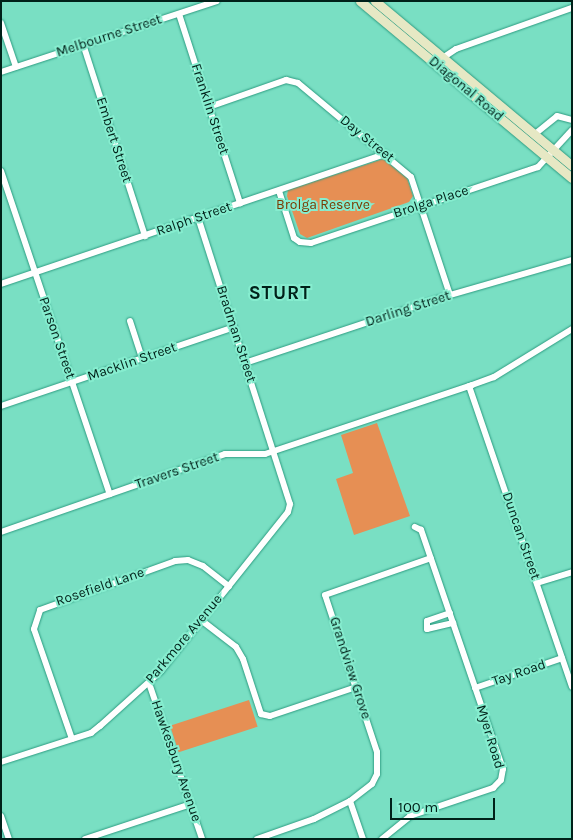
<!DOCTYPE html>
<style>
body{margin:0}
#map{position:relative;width:573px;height:840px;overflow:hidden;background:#79dfc3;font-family:Karla,sans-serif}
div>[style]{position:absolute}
.green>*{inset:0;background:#e68f54;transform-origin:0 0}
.roads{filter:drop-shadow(0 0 1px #2d9c81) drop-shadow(0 0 1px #2d9c81)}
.street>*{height:6px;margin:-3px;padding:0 3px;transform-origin:3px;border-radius:3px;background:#fff}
.secondary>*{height:9px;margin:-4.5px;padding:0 4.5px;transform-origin:4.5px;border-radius:4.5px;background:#e6e8c4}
span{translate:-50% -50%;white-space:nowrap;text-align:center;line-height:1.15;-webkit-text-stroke:4px #86edcf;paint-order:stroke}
.street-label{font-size:14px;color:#002119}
.park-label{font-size:14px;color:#7a3a02}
.district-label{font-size:19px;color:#002119;font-weight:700;letter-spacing:1px}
.frame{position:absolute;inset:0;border:2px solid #002119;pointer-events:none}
.scale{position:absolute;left:390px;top:798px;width:105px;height:22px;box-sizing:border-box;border:2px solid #002119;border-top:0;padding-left:6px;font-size:15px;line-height:18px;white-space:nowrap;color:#002119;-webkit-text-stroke:4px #86edcf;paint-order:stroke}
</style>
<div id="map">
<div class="green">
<div style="clip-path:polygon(383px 159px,407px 178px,413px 196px,409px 202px,307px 238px,300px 234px,287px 196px,288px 190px)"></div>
<div style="clip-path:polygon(377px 423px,410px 516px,354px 535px,336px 479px,353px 473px,341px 435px)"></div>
<div style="left:249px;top:700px;width:28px;height:83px;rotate:72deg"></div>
</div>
<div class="roads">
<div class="street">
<div style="left:179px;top:14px;width:199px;rotate:72.1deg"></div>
<div style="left:1px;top:23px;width:46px;rotate:71.2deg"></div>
<div style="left:83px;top:44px;width:202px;rotate:72.1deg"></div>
<div style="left:444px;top:57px;width:14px;rotate:-34deg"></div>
<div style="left:456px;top:49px;width:123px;rotate:-19.5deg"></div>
<div style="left:1px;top:72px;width:227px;rotate:-18.2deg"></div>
<div style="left:209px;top:107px;width:82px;rotate:-19.3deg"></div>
<div style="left:286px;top:80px;width:12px;rotate:14deg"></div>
<div style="left:298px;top:83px;width:147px;rotate:39.8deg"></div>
<div style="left:411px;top:177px;width:124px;rotate:71.7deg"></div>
<div style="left:535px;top:134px;width:28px;rotate:-39deg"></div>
<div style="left:557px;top:116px;width:16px;rotate:15deg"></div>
<div style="left:1px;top:171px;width:341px;rotate:71.4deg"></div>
<div style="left:279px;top:191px;width:49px;rotate:72.3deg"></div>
<div style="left:294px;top:238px;width:7px;rotate:34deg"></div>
<div style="left:300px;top:242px;width:11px;rotate:5deg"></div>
<div style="left:311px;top:243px;width:239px;rotate:-18.5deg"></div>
<div style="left:538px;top:167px;width:50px;rotate:-47.4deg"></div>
<div style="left:1px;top:284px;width:406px;rotate:-18.7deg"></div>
<div style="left:130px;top:321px;width:39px;rotate:72deg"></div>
<div style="left:245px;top:363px;width:216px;rotate:-18.4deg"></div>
<div style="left:450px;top:295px;width:127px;rotate:-16deg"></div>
<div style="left:469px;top:386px;width:318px;rotate:71.1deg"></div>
<div style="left:1px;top:406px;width:246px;rotate:-18.7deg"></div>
<div style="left:1px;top:532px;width:237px;rotate:-19.2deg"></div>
<div style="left:225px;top:454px;width:40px"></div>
<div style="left:265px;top:454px;width:218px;rotate:-18.4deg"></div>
<div style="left:472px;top:385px;width:23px;rotate:-20deg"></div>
<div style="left:494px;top:377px;width:92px;rotate:-31.6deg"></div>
<div style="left:537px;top:583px;width:37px;rotate:-17deg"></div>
<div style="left:450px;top:613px;width:24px;rotate:161deg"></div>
<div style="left:427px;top:621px;width:8px;rotate:90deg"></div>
<div style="left:427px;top:629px;width:27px;rotate:-13deg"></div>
<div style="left:201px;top:620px;width:44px;rotate:37.6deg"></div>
<div style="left:236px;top:647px;width:14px;rotate:60deg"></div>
<div style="left:243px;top:659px;width:58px;rotate:71.9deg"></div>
<div style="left:261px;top:714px;width:9px;rotate:13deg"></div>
<div style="left:270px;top:716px;width:91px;rotate:-18.6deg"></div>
<div style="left:149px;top:683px;width:165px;rotate:71.2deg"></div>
<div style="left:475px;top:688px;width:92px;rotate:-19deg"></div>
<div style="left:72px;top:739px;width:116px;rotate:-109.1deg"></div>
<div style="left:34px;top:629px;width:20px;rotate:-72deg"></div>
<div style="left:40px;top:610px;width:144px;rotate:-19.9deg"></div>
<div style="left:175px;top:561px;width:13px;rotate:-4deg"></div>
<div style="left:188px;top:560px;width:16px;rotate:22deg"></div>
<div style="left:203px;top:566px;width:33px;rotate:38deg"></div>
<div style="left:1px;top:762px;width:95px;rotate:-17.9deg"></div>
<div style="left:91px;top:733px;width:11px;rotate:-38deg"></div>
<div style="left:100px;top:726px;width:82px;rotate:-42deg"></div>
<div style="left:161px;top:671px;width:203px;rotate:-51.4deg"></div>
<div style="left:288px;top:512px;width:8px;rotate:-76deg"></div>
<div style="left:290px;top:504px;width:300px;rotate:-107.8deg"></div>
<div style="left:1px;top:816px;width:24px;rotate:71deg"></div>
<div style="left:85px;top:839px;width:112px;rotate:-18.3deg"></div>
<div style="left:257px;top:839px;width:60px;rotate:-19.3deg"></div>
<div style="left:314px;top:819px;width:40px;rotate:-26.6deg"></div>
<div style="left:363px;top:839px;width:40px;rotate:-108.9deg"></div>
<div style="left:350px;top:801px;width:28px;rotate:-38deg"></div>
<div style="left:372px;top:784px;width:11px;rotate:-63deg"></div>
<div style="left:377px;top:774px;width:22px;rotate:-90deg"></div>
<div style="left:377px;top:752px;width:165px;rotate:-108.3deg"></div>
<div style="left:325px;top:595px;width:112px;rotate:-19.2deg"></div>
<div style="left:382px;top:839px;width:36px;rotate:-39deg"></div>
<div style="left:410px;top:816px;width:88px;rotate:-18.6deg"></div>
<div style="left:493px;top:788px;width:11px;rotate:-45deg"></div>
<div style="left:501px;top:780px;width:11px;rotate:-80deg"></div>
<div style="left:503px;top:769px;width:253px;rotate:-108.9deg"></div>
<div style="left:421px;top:530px;width:7px;rotate:-153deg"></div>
</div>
<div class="secondary">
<div style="left:360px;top:1px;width:276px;rotate:39.9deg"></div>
<div style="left:375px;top:1px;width:257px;rotate:39.9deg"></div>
</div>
</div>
<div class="street-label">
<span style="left:109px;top:36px;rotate:-18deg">Melbourne Street</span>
<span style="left:466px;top:89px;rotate:40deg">Diagonal Road</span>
<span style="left:210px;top:109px;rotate:72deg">Franklin Street</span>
<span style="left:367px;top:139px;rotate:39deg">Day Street</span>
<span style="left:114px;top:140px;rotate:72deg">Embert Street</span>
<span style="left:431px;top:202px;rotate:-18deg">Brolga Place</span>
<span style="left:194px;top:219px;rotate:-19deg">Ralph Street</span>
<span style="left:408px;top:309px;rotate:-18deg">Darling Street</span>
<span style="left:236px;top:334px;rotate:72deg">Bradman Street</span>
<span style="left:57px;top:338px;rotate:71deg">Parson Street</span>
<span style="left:132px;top:362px;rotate:-19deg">Macklin Street</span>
<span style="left:177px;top:471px;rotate:-19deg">Travers Street</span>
<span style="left:521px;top:536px;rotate:71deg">Duncan Street</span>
<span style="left:100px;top:587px;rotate:-19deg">Rosefield Lane</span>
<span style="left:184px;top:639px;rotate:-50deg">Parkmore Avenue</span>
<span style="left:350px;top:668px;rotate:72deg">Grandview Grove</span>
<span style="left:519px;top:673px;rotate:-19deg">Tay Road</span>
<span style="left:490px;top:737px;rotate:73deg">Myer Road</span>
<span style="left:176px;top:761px;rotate:71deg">Hawkesbury Avenue</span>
</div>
<div class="park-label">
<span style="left:323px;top:205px">Brolga Reserve</span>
</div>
<div class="district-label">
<span style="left:280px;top:294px">STURT</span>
</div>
<div class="frame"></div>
<div class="scale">100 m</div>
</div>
